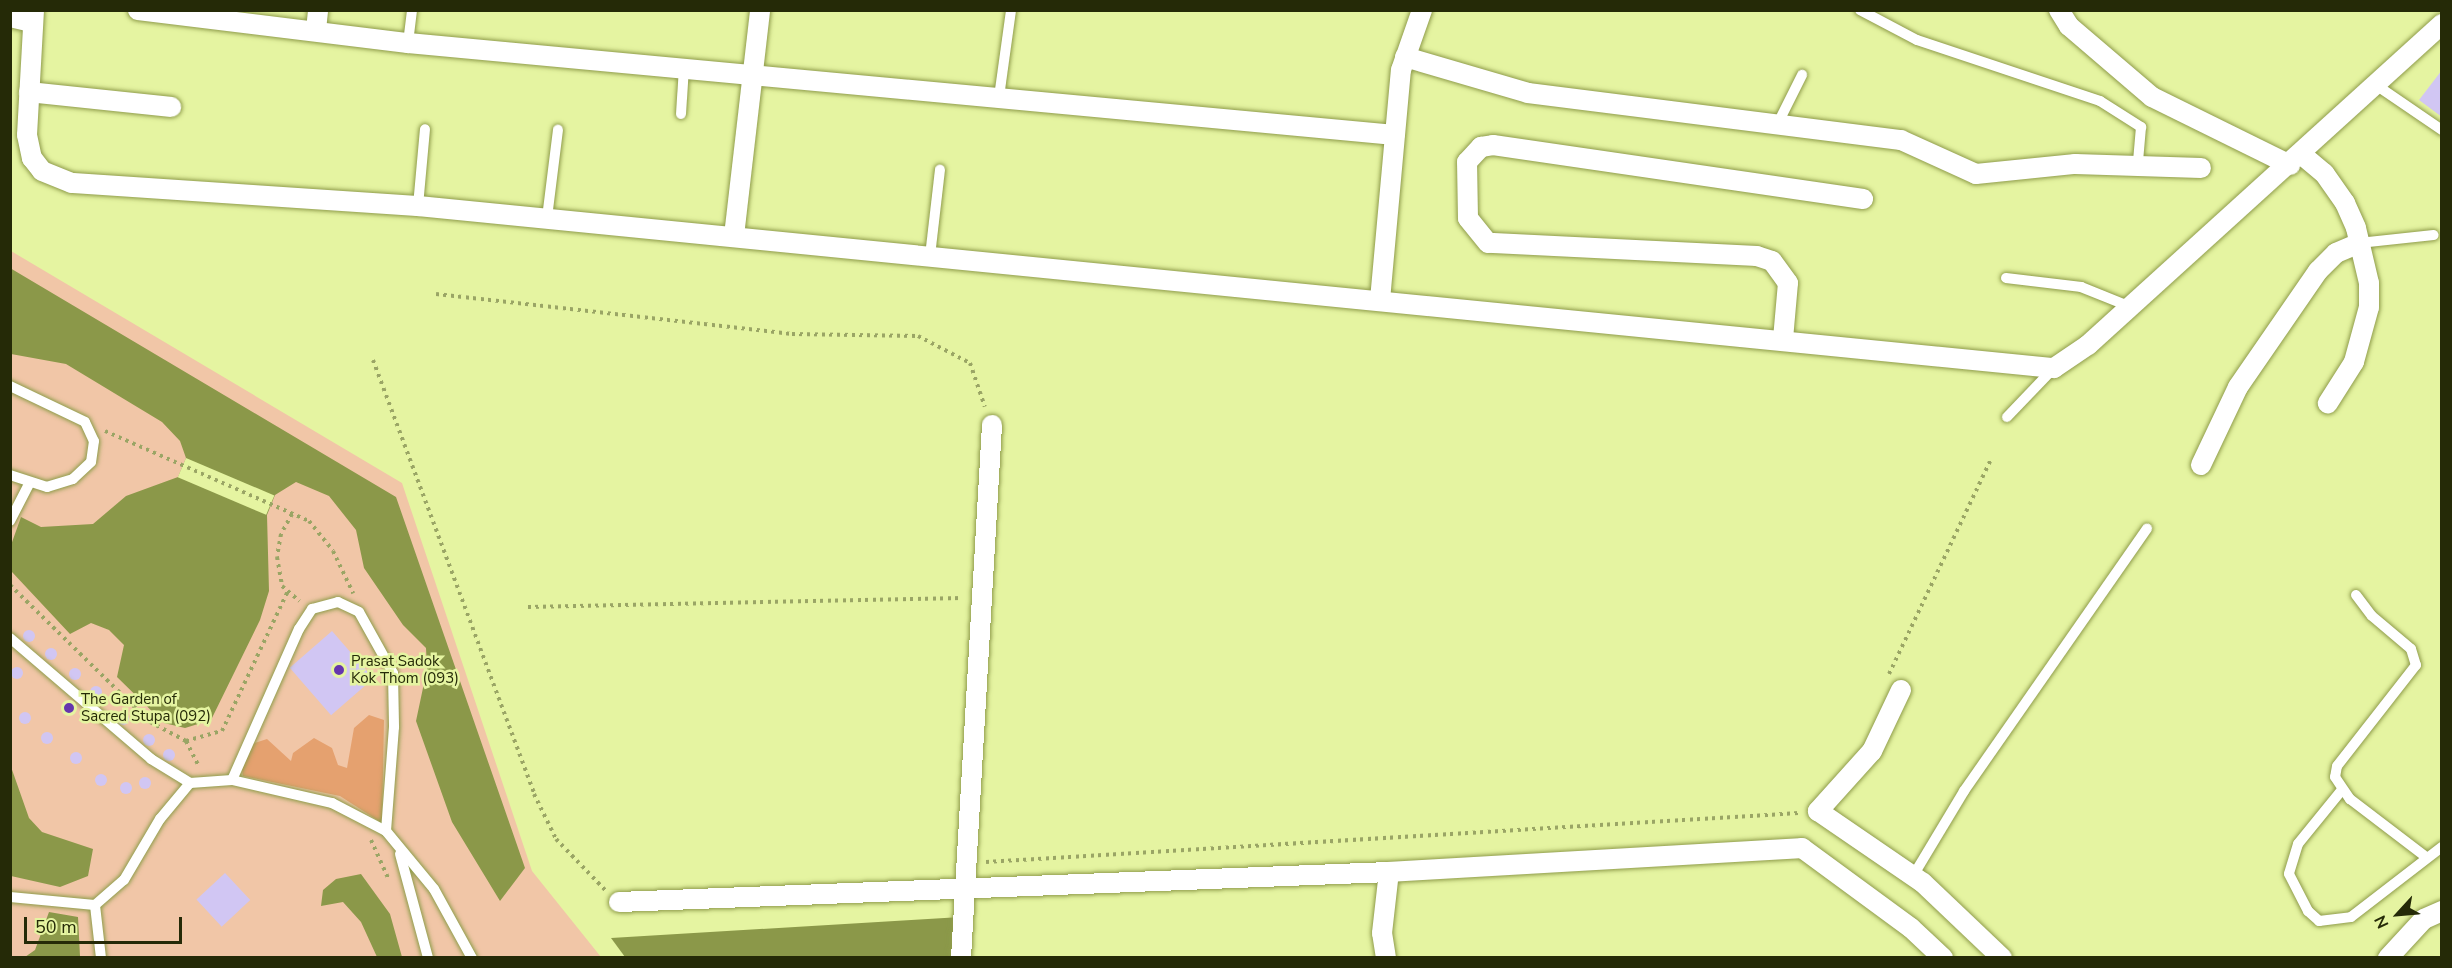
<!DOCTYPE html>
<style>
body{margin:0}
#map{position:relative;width:2452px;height:968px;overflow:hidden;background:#e5f4a1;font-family:"Nunito Sans",sans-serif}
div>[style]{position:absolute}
.green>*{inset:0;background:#f1c6a7}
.forest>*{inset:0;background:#e5a16f}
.water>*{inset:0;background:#8b9849}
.pier>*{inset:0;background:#e5f4a1;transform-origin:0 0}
.building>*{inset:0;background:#d1c6f3;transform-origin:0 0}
.round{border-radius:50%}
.path>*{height:4px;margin-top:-2px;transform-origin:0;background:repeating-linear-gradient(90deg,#9aa565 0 3px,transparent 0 7.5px)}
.roads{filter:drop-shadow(0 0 2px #8f9c4b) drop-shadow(0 0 2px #8f9c4b)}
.lane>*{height:10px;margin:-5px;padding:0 5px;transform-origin:5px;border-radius:5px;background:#fff}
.street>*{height:20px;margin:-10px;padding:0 10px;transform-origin:10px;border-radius:10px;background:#fff}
.dots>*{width:16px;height:16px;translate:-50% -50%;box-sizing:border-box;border:3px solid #e5f4a1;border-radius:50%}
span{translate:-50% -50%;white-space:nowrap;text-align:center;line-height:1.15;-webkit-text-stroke:5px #e5f4a1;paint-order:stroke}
.poi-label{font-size:15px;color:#252a07}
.left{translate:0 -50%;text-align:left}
.frame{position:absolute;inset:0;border:12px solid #252a07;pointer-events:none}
.north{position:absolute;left:2368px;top:884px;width:60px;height:60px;-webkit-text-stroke:4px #e5f4a1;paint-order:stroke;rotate:244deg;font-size:16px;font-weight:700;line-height:24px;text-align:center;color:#252a07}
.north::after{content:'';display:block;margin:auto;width:21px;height:27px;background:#252a07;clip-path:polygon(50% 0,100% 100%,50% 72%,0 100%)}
.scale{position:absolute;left:24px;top:917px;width:158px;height:27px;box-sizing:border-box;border:3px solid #252a07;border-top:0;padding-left:8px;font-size:18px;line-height:21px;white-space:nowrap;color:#252a07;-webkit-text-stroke:4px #e5f4a1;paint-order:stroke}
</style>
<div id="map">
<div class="green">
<div style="clip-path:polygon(11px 251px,402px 483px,532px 871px,601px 957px,11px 958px)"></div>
</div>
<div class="forest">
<div style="clip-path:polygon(369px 715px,384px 720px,382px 823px,340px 796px,243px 776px,241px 763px,252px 744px,267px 739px,291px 761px,293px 753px,314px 738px,332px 748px,338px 765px,347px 768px,354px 728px)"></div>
</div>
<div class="water">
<div style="clip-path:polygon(10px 268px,396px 497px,525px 868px,500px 901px,452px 822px,416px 721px,427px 669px,426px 648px,403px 625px,364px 568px,356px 530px,329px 496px,296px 482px,275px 495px,267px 515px,269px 591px,260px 620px,211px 720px,185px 728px,164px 723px,117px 677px,124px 645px,109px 630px,91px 623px,70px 634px,12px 572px,11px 545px,21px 517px,41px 527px,93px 524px,126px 496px,178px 477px,186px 458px,180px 441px,162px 422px,66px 364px,11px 354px)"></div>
<div style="clip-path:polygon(10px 764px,29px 818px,42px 832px,93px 849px,88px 876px,60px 887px,11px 876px)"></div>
<div style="clip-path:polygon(361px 874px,390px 914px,402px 957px,377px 957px,361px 922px,343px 902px,321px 906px,323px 890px,336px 879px)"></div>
<div style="clip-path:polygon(49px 912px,78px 917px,80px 956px,25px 957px,35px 950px)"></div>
<div style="clip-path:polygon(961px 917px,959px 957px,625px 957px,611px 938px)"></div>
</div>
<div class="pier">
<div style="left:186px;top:458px;width:96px;height:21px;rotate:23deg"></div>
</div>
<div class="building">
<div style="clip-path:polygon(2442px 70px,2442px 117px,2419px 100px)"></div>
<div class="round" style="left:23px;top:630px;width:12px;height:12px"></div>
<div style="left:332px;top:631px;width:63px;height:56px;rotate:49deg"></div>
<div class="round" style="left:45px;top:648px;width:12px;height:12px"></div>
<div class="round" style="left:11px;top:667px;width:12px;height:12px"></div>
<div class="round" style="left:69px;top:668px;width:12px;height:12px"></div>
<div class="round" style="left:90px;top:686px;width:12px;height:12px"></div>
<div class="round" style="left:19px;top:712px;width:12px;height:12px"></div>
<div class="round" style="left:117px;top:713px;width:12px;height:12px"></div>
<div class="round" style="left:41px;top:732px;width:12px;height:12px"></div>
<div class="round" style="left:143px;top:734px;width:12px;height:12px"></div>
<div class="round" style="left:163px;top:749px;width:12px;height:12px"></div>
<div class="round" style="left:70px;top:752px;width:12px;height:12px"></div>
<div class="round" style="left:95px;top:774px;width:12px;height:12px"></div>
<div class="round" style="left:139px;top:777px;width:12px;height:12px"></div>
<div class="round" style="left:120px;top:782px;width:12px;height:12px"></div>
<div style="left:225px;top:873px;width:37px;height:39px;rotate:47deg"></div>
</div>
<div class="path">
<div style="left:436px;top:294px;width:358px;rotate:6.4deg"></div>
<div style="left:792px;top:334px;width:126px;rotate:0.9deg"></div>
<div style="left:918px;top:336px;width:59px;rotate:27.4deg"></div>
<div style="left:970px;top:363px;width:46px;rotate:71.2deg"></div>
<div style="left:373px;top:360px;width:463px;rotate:69.6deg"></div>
<div style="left:534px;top:794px;width:50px;rotate:63.9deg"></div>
<div style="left:556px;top:839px;width:71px;rotate:46.1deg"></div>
<div style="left:105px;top:431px;width:223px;rotate:23.8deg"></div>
<div style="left:309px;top:521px;width:38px;rotate:51deg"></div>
<div style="left:333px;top:551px;width:47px;rotate:64.5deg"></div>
<div style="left:292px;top:514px;width:23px;rotate:119deg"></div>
<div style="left:281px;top:534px;width:23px;rotate:100deg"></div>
<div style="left:277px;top:557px;width:29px;rotate:80deg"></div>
<div style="left:282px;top:586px;width:23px;rotate:41deg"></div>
<div style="left:10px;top:585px;width:196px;rotate:44.4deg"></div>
<div style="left:150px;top:722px;width:41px;rotate:27.8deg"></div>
<div style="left:186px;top:741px;width:37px;rotate:-16deg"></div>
<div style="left:222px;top:731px;width:155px;rotate:-64.8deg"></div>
<div style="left:528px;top:607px;width:435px;rotate:-1.2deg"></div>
<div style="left:1889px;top:674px;width:236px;rotate:-64.6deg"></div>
<div style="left:186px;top:741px;width:28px;rotate:63deg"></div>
<div style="left:371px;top:840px;width:44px;rotate:65.8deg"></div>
<div style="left:986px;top:862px;width:814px;rotate:-3.45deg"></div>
</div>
<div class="roads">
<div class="lane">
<div style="left:1860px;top:10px;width:64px;rotate:27.8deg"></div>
<div style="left:1917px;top:40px;width:193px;rotate:18.4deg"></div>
<div style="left:2100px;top:101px;width:49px;rotate:32.4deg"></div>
<div style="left:2141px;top:127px;width:38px;rotate:95deg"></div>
<div style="left:408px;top:43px;width:33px;rotate:-83deg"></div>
<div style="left:2376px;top:85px;width:80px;rotate:34.3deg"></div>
<div style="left:999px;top:97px;width:88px;rotate:-82.1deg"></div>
<div style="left:681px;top:114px;width:46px;rotate:-86.3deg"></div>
<div style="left:1778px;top:123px;width:54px;rotate:-63.4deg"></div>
<div style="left:418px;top:206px;width:77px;rotate:-84.8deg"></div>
<div style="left:547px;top:218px;width:89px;rotate:-82.9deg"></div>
<div style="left:2359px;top:243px;width:75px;rotate:-6.1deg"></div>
<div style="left:930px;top:256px;width:87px;rotate:-83.4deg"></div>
<div style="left:2006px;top:278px;width:76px;rotate:6.8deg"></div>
<div style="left:2081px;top:287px;width:54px;rotate:21.8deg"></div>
<div style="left:10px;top:386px;width:83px;rotate:25.6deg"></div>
<div style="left:85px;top:422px;width:21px;rotate:65deg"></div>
<div style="left:94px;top:441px;width:21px;rotate:98deg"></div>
<div style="left:91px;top:462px;width:25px;rotate:137deg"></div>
<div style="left:73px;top:479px;width:27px;rotate:163deg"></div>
<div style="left:47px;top:487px;width:39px;rotate:-162deg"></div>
<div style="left:2007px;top:417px;width:68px;rotate:-46.2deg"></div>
<div style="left:10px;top:521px;width:42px;rotate:-62.8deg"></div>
<div style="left:2356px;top:595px;width:26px;rotate:53deg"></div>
<div style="left:2372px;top:616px;width:51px;rotate:40.2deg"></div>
<div style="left:2411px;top:649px;width:17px;rotate:73deg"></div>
<div style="left:2416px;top:665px;width:128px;rotate:128deg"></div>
<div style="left:2337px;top:766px;width:11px;rotate:100deg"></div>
<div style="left:2335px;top:777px;width:27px;rotate:56deg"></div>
<div style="left:2350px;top:799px;width:96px;rotate:37.3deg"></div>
<div style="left:10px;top:638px;width:186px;rotate:40.6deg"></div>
<div style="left:151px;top:759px;width:46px;rotate:31.6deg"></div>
<div style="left:190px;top:783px;width:42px;rotate:-4.1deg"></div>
<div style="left:232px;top:780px;width:103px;rotate:13deg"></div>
<div style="left:332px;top:803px;width:61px;rotate:27.4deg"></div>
<div style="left:386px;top:831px;width:75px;rotate:50.4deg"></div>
<div style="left:434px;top:889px;width:79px;rotate:61.2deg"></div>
<div style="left:232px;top:780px;width:165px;rotate:-66.1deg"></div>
<div style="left:299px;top:629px;width:24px;rotate:-57deg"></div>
<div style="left:312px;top:609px;width:27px;rotate:-15deg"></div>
<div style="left:338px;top:602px;width:23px;rotate:25deg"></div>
<div style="left:359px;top:612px;width:70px;rotate:60.9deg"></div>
<div style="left:393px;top:673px;width:54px;rotate:88.9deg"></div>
<div style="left:394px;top:727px;width:104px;rotate:94.4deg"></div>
<div style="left:2341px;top:791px;width:68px;rotate:129.1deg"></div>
<div style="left:2298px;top:844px;width:31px;rotate:107deg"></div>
<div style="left:2289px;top:874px;width:42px;rotate:62.8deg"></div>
<div style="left:2308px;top:911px;width:15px;rotate:42deg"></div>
<div style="left:2319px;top:921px;width:32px;rotate:-7deg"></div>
<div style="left:2351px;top:917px;width:115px;rotate:-37.6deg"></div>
<div style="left:400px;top:854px;width:108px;rotate:74.9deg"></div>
<div style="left:1913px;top:876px;width:99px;rotate:-59deg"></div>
<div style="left:1964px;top:791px;width:320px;rotate:-55.1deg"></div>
<div style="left:10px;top:897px;width:85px;rotate:5.4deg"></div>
<div style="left:101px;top:958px;width:53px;rotate:-96.5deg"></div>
<div style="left:95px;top:905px;width:38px;rotate:-41deg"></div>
<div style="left:124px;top:880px;width:71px;rotate:-59.5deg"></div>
<div style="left:160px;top:819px;width:47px;rotate:-50.2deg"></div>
</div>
<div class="street">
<div style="left:34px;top:10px;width:125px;rotate:93.2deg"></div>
<div style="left:27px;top:135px;width:24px;rotate:78deg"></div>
<div style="left:32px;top:158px;width:16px;rotate:52deg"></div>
<div style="left:42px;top:171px;width:32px;rotate:22deg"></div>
<div style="left:72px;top:183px;width:347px;rotate:3.8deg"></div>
<div style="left:418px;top:206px;width:1644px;rotate:5.66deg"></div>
<div style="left:2054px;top:368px;width:41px;rotate:-34.1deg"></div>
<div style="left:2088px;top:345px;width:478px;rotate:-42.2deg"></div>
<div style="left:138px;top:10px;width:272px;rotate:7deg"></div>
<div style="left:408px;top:43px;width:991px;rotate:5.33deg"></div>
<div style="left:2059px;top:10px;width:19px;rotate:58deg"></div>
<div style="left:2069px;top:26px;width:109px;rotate:40.5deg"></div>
<div style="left:2152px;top:97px;width:154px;rotate:26.2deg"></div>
<div style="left:10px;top:17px;width:23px;rotate:13deg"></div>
<div style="left:316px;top:30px;width:20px;rotate:-84deg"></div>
<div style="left:1405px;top:57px;width:128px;rotate:16.3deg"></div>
<div style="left:1528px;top:93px;width:376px;rotate:7.2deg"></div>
<div style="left:1901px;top:140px;width:82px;rotate:24.4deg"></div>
<div style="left:1976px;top:174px;width:100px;rotate:-5.8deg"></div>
<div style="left:2075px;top:164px;width:126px;rotate:1.8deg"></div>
<div style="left:29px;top:92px;width:143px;rotate:6deg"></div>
<div style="left:2301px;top:154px;width:30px;rotate:40deg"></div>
<div style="left:2324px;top:173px;width:37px;rotate:55deg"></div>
<div style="left:2345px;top:203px;width:27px;rotate:66deg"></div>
<div style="left:2356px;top:228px;width:57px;rotate:76.7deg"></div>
<div style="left:2369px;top:283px;width:24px;rotate:90deg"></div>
<div style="left:2369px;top:307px;width:57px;rotate:105.3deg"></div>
<div style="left:2354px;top:362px;width:49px;rotate:122.4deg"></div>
<div style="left:734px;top:236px;width:227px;rotate:-83.4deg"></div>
<div style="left:1380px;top:300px;width:231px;rotate:-84.8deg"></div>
<div style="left:1401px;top:70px;width:64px;rotate:-70.7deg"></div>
<div style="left:1783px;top:339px;width:56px;rotate:-84.9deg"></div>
<div style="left:1788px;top:283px;width:27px;rotate:-126deg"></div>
<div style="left:1772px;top:261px;width:16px;rotate:-162deg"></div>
<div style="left:1757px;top:256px;width:269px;rotate:-177.2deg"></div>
<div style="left:1488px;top:243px;width:32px;rotate:-129deg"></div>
<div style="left:1468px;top:218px;width:56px;rotate:-91deg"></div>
<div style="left:1467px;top:162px;width:21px;rotate:-47deg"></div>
<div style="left:1481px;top:147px;width:12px;rotate:-9deg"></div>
<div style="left:1493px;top:145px;width:374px;rotate:8.3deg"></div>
<div style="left:2201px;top:465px;width:86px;rotate:-64.6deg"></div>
<div style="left:2238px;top:387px;width:141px;rotate:-55.4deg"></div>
<div style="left:2318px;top:271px;width:25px;rotate:-45deg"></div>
<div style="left:2336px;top:253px;width:25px;rotate:-23deg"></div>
<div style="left:1901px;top:690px;width:68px;rotate:115.4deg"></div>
<div style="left:1872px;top:751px;width:81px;rotate:132deg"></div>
<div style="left:1818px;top:811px;width:127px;rotate:34.4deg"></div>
<div style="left:1923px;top:883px;width:109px;rotate:43.5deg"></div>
<div style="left:619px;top:902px;width:771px;rotate:-2.23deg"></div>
<div style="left:1389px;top:872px;width:414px;rotate:-3.3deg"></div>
<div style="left:1802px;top:848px;width:135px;rotate:36.3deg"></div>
<div style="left:1911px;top:928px;width:44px;rotate:43.2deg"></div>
<div style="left:961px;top:958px;width:534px;rotate:-86.67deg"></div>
<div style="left:1386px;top:958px;width:25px;rotate:-99deg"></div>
<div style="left:1382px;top:933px;width:61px;rotate:-83.5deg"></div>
<div style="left:2388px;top:958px;width:53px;rotate:-47.3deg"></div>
<div style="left:2424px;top:919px;width:20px;rotate:-24deg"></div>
</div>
</div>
<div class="dots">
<div style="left:339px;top:670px;background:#6536ad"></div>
<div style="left:69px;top:708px;background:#6536ad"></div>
</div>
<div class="poi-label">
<span class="left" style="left:351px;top:670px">Prasat Sadok<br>Kok Thom (093)</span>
<span class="left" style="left:81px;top:708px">The Garden of<br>Sacred Stupa (092)</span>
</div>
<div class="frame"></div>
<div class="north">N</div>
<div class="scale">50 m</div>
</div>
